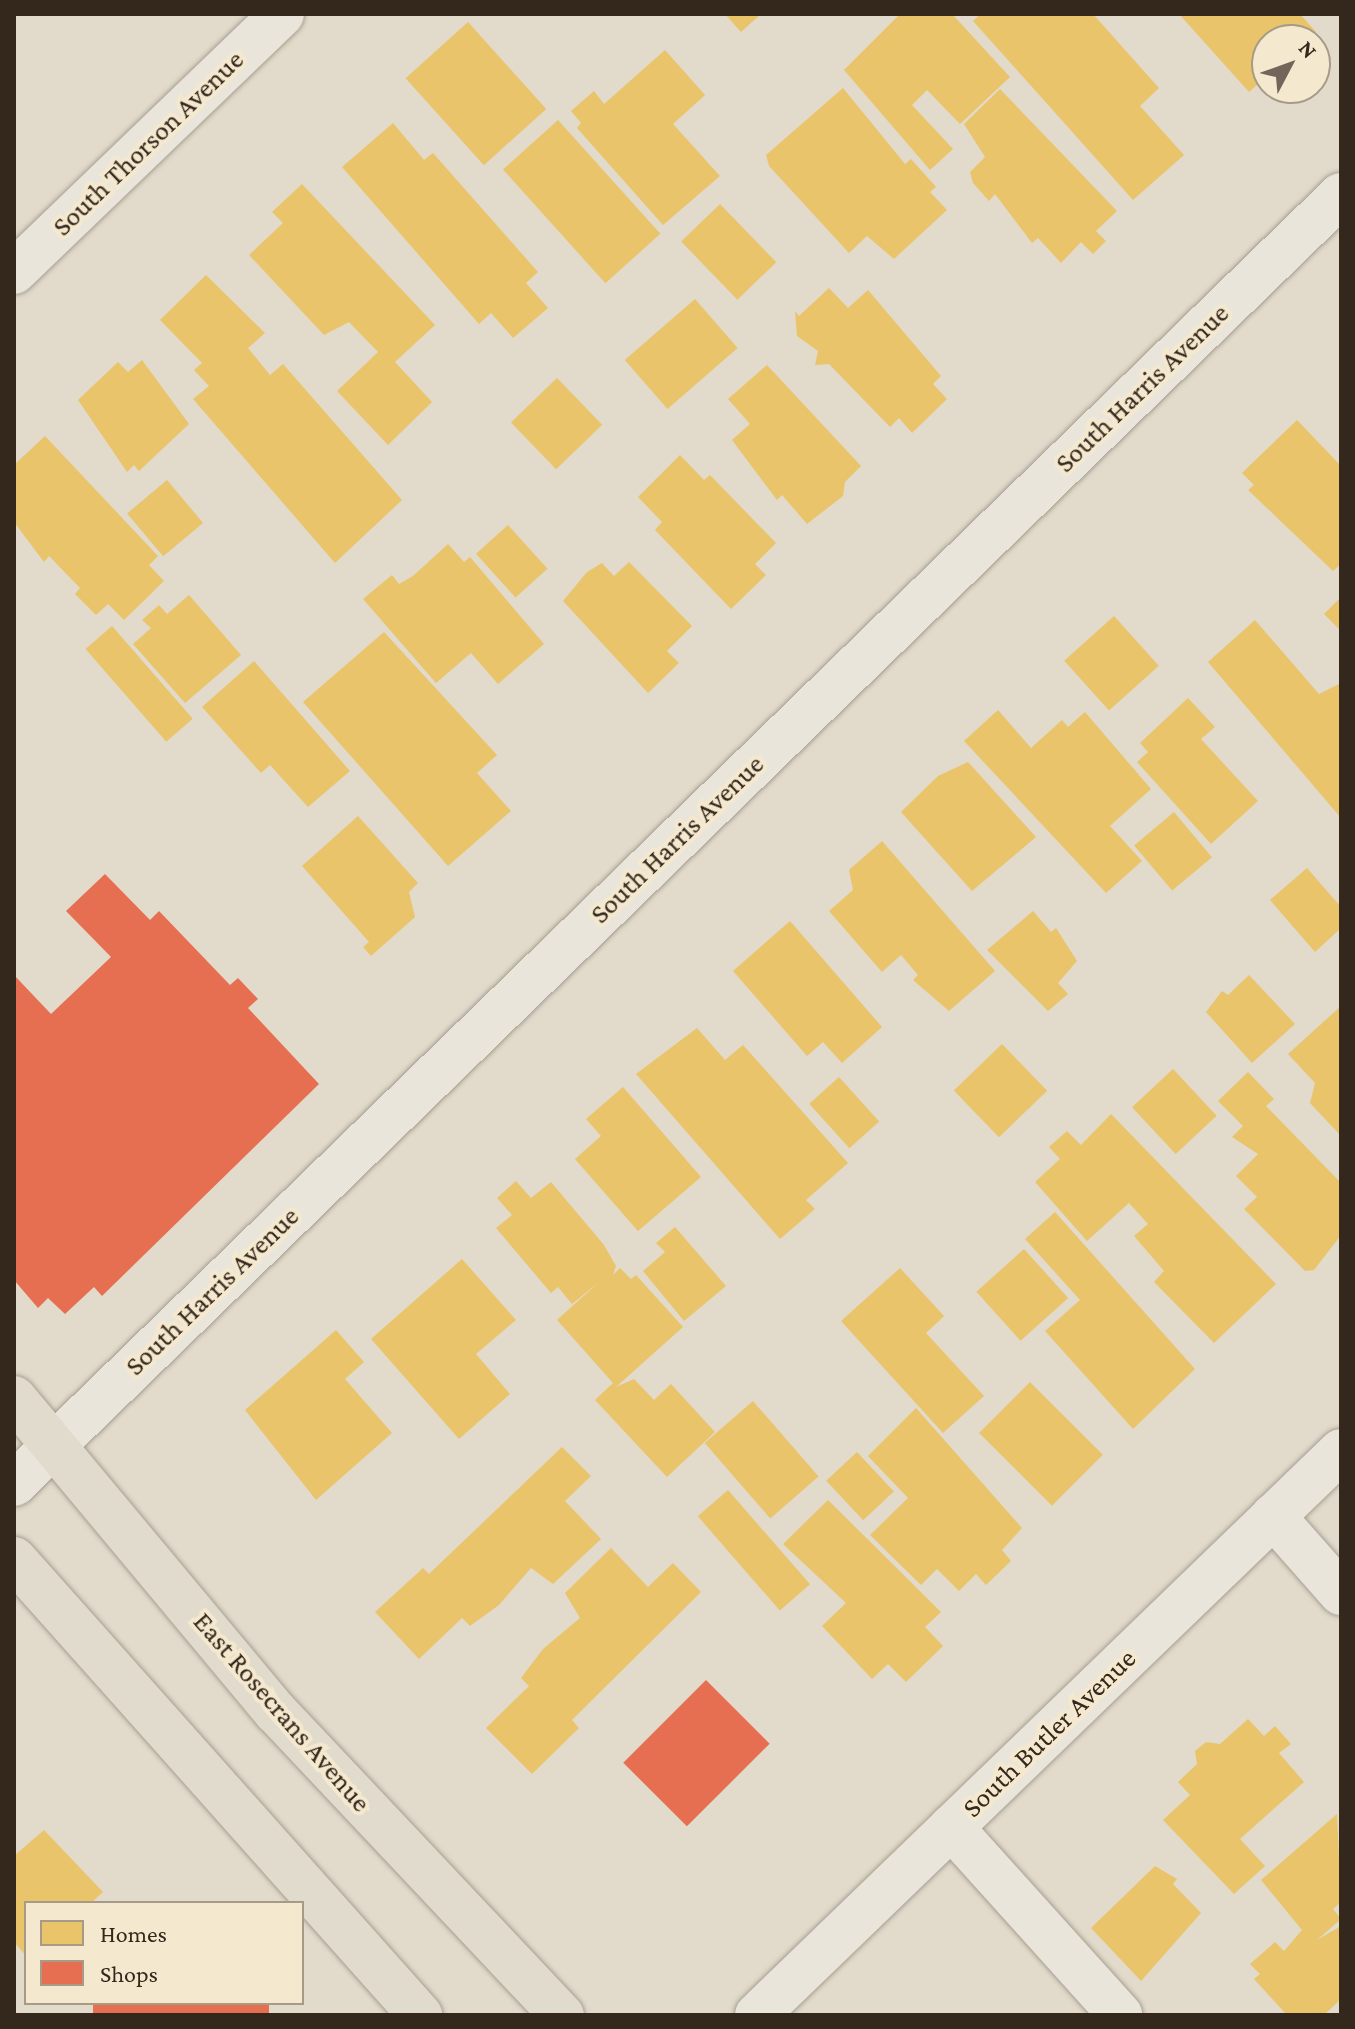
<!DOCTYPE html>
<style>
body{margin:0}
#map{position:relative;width:1355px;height:2029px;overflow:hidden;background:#e2daca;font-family:"Crimson Pro",serif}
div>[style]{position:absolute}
.homes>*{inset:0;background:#e9c46a;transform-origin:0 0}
.shops>*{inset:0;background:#e76f51;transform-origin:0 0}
.roads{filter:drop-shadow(0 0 2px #a79f93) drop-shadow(0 0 2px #a79f93)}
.minor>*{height:44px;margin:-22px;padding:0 22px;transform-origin:22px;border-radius:22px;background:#eae5db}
.major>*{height:44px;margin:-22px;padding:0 22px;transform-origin:22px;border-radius:22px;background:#e1dbcd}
span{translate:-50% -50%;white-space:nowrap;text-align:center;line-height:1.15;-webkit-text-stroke:8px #f4e8cf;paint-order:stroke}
.street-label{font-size:28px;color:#34271c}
.frame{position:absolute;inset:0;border:16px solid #34271c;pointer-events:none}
.legend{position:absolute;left:24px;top:1901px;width:280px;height:104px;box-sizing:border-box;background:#f4e8cf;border:2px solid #a79b87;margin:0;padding:10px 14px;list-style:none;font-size:24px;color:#34271c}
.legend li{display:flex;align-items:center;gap:16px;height:40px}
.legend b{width:40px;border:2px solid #a79b87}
.north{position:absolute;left:1251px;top:24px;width:80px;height:80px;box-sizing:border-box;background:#f4e8cf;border:2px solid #a79b87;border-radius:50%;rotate:49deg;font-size:22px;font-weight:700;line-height:32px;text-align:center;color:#34271c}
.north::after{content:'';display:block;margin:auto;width:28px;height:36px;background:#716659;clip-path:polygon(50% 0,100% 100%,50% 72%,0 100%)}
</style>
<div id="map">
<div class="homes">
<div style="clip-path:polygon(725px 14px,761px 14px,741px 32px)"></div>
<div style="clip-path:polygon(900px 14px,952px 14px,1010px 77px,960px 124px,927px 90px,912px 105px,953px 149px,930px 170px,844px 70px)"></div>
<div style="clip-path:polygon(980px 14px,1093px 14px,1159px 88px,1140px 106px,1184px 155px,1133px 200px,973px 21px)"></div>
<div style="clip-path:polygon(1179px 14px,1300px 14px,1316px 32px,1308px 40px,1267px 40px,1267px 76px,1249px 92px)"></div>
<div style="left:468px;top:22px;width:117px;height:84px;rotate:48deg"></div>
<div style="clip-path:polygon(665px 50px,705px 95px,673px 124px,720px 176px,663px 225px,577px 128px,581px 123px,571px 111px,594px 91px,604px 104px)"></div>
<div style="clip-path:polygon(843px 88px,905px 164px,911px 159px,936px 187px,930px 192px,947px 210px,894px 259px,867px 236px,849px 253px,769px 166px,766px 155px)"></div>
<div style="clip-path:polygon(1000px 89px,1117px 211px,1096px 231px,1106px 241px,1093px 254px,1081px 242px,1061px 263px,1038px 238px,1032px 243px,995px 194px,989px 201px,973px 183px,970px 172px,985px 157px,964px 124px)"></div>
<div style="left:558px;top:120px;width:153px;height:74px;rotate:48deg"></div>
<div style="clip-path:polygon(393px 123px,424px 160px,433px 153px,538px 272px,526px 283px,548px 308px,513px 338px,491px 313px,479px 324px,342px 167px)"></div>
<div style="clip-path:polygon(302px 184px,435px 325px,395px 362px,432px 402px,388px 445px,337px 391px,378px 352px,349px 322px,324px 335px,249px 255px,283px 223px,272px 212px)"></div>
<div style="left:720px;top:204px;width:81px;height:54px;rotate:46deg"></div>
<div style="clip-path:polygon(206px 275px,265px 333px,248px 348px,270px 375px,283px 364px,402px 500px,335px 563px,193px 399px,209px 386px,194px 370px,202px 363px,160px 320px)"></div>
<div style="clip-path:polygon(829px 288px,848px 308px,868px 290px,941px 376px,933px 384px,947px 399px,912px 433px,899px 418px,890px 427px,829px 364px,815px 365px,818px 351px,797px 336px,795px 311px,799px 316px)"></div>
<div style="left:695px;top:299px;width:65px;height:93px;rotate:49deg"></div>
<div style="clip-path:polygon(142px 360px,189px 424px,139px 471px,134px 465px,127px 472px,78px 400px,118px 362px,128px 372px)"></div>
<div style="clip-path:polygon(767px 365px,861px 466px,845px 482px,843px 496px,807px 524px,782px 495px,777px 500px,732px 440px,750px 424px,728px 399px)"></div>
<div style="left:557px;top:378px;width:65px;height:64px;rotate:46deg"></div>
<div style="clip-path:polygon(1297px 420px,1341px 466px,1341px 564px,1333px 571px,1248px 490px,1254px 485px,1242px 473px)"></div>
<div style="clip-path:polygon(45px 436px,158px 556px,149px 565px,164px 581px,124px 620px,108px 604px,96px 615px,75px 594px,80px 588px,49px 556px,44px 562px,14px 522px,14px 465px)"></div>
<div style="clip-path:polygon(680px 455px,704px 480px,710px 475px,776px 543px,755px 564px,766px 575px,731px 609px,655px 530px,662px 522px,638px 497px)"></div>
<div style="left:167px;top:480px;width:56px;height:52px;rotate:50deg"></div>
<div style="left:508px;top:525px;width:59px;height:43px;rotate:48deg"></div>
<div style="clip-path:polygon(448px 544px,464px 562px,470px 557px,544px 644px,498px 684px,471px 653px,436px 683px,363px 599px,392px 575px,399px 584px,413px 576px)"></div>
<div style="clip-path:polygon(629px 562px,692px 626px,667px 651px,679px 663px,648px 693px,563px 601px,587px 572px,602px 563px,614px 576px)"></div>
<div style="clip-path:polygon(189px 595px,241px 655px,185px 703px,133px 644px,151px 628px,142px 620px,159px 605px,167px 614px)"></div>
<div style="clip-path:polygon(1341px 597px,1341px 631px,1324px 614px)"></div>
<div style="left:1114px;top:616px;width:67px;height:67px;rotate:48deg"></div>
<div style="clip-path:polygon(1255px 620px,1319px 694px,1341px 683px,1341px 818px,1208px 662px)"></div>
<div style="left:112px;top:626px;width:123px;height:35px;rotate:49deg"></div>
<div style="clip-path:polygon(384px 632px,497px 755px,477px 773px,511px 811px,448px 866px,303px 702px)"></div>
<div style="clip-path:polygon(254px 661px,350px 771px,308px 807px,270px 765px,261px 773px,202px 707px)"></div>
<div style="clip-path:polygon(1188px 698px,1215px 727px,1201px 739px,1258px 801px,1211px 844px,1137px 762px,1148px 752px,1140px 743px)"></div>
<div style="clip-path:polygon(998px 710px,1031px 748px,1062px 720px,1068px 727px,1085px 712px,1151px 789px,1110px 826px,1142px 861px,1106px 893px,964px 741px)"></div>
<div style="clip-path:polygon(968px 762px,1036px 837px,972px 891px,901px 812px,938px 776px)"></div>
<div style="left:1174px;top:812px;width:59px;height:52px;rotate:50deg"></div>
<div style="clip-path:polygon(358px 816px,418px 883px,409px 892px,415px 917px,371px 956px,363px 947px,369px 942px,302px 866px)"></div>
<div style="clip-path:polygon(882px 841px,995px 971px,949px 1011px,913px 980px,918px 975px,901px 955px,882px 972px,829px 911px,853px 890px,849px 870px)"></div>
<div style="clip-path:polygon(1307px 868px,1341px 907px,1341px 928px,1315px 952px,1270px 900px)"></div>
<div style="clip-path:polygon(1033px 911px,1051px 932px,1056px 928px,1077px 961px,1058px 983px,1068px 994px,1048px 1011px,987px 950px)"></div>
<div style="clip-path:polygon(790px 921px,882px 1027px,842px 1063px,823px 1042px,807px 1056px,733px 971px)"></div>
<div style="clip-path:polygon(1249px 975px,1295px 1024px,1252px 1063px,1206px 1012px,1222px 991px,1228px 995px)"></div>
<div style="clip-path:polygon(1341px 1006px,1341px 1136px,1310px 1103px,1315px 1083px,1288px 1054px)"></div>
<div style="clip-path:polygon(697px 1028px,725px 1060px,743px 1045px,848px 1163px,806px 1200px,815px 1209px,780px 1239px,636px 1074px)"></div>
<div style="left:1002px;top:1044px;width:65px;height:67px;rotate:46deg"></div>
<div style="left:1173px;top:1069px;width:64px;height:56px;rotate:47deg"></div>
<div style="clip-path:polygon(1248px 1072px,1274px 1099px,1266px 1106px,1341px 1183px,1341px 1235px,1314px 1270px,1305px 1271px,1244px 1209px,1257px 1197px,1236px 1176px,1258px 1154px,1232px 1137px,1243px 1126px,1218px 1101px)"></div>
<div style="left:839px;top:1077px;width:60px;height:40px;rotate:48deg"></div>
<div style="clip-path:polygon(623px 1087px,701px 1177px,638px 1231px,575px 1159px,601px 1136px,586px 1119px)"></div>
<div style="clip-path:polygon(1111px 1114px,1276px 1284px,1214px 1343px,1154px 1282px,1164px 1271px,1134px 1236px,1148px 1224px,1129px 1203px,1087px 1241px,1035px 1182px,1060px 1159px,1049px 1147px,1067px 1131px,1081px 1145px)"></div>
<div style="clip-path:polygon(516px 1181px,531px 1198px,551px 1182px,604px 1245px,616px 1266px,613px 1275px,620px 1268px,631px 1279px,636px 1275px,683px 1327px,616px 1387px,634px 1379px,654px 1400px,671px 1384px,715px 1432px,667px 1477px,595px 1400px,613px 1383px,557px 1320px,599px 1282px,572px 1304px,558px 1287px,551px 1293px,496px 1228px,512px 1215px,497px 1198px)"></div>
<div style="clip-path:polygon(1055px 1212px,1195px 1369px,1133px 1429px,1045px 1331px,1080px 1300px,1025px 1239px)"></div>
<div style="clip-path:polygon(675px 1227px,726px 1286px,684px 1321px,643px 1271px,665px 1252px,656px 1243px)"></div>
<div style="left:1024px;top:1249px;width:66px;height:64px;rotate:48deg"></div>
<div style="clip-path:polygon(462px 1259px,516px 1320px,476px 1354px,510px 1394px,459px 1439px,371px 1339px)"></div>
<div style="clip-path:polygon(900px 1268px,944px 1316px,926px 1333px,984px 1396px,943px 1433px,841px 1321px)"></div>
<div style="clip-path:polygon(336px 1330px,364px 1362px,345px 1379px,392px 1433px,316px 1500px,245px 1410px)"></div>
<div style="left:1030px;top:1382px;width:103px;height:72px;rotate:45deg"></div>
<div style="left:753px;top:1401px;width:100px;height:64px;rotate:49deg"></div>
<div style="clip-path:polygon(916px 1408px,1022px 1528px,1002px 1550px,1011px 1561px,986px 1585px,976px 1574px,959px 1591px,937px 1569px,921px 1585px,870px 1535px,908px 1498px,868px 1456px)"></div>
<div style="clip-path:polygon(562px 1447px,591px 1476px,565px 1501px,601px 1539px,553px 1584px,531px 1568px,499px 1605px,470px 1626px,462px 1618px,419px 1659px,375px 1612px,423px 1568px,429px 1574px)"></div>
<div style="left:857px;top:1452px;width:54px;height:42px;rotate:47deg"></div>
<div style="left:728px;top:1490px;width:125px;height:40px;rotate:49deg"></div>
<div style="clip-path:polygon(828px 1500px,941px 1612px,925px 1627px,943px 1646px,906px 1682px,888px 1664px,872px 1679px,822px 1626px,846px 1603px,783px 1544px)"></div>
<div style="clip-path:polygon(611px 1548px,648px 1587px,673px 1563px,701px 1592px,572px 1720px,579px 1728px,532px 1774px,486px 1728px,529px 1686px,521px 1678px,543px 1649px,580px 1618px,565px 1593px)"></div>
<div style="clip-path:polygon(1248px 1719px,1264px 1736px,1275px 1726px,1291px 1744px,1279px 1753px,1304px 1782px,1240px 1839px,1265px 1866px,1234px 1894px,1163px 1820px,1190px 1795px,1178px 1782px,1197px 1764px,1195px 1751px,1206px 1742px,1220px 1744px)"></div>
<div style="clip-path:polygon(1337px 1814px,1341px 1902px,1333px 1909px,1341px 1919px,1317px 1940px,1341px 1926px,1341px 1999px,1324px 2015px,1287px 2015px,1254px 1979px,1260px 1974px,1250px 1964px,1275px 1942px,1284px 1951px,1302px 1930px,1261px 1880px)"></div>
<div style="clip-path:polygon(44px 1830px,103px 1892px,91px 1903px,26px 1903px,26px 1956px,14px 1942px,14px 1856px)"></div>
<div style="clip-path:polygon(1155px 1866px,1177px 1879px,1173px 1884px,1201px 1913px,1141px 1981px,1091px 1928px)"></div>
</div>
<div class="shops">
<div style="clip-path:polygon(105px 874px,150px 920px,159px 911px,230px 985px,238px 978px,258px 999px,248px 1008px,319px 1084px,102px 1296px,94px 1287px,65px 1314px,48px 1298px,38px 1308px,14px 1280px,14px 975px,51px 1014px,111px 957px,66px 911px)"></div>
<div style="left:706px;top:1680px;width:90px;height:117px;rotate:45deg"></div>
<div style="left:93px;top:2003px;width:176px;height:18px"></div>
</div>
<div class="roads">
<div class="minor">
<div style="left:14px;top:272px;width:372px;rotate:-43.9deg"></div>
<div style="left:14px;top:1484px;width:1850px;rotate:-44.17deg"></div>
<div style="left:1273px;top:1516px;width:103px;rotate:48.6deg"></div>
<div style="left:951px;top:1827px;width:253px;rotate:48deg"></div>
<div style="left:757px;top:2015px;width:812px;rotate:-44deg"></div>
</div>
<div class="major">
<div style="left:14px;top:1398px;width:409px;rotate:50.2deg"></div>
<div style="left:276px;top:1712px;width:417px;rotate:46.7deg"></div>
<div style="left:14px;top:1559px;width:611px;rotate:48.32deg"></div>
</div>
</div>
<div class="street-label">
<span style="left:148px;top:143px;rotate:-44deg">South Thorson Avenue</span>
<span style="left:1142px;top:388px;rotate:-44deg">South Harris Avenue</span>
<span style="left:677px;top:839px;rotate:-44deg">South Harris Avenue</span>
<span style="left:212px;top:1291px;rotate:-44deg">South Harris Avenue</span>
<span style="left:282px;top:1712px;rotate:49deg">East Rosecrans Avenue</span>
<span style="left:1049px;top:1733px;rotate:-44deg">South Butler Avenue</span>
</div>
<div class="frame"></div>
<ul class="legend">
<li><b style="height:22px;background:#e9c46a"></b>Homes</li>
<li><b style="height:22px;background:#e76f51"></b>Shops</li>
</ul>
<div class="north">N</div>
</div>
